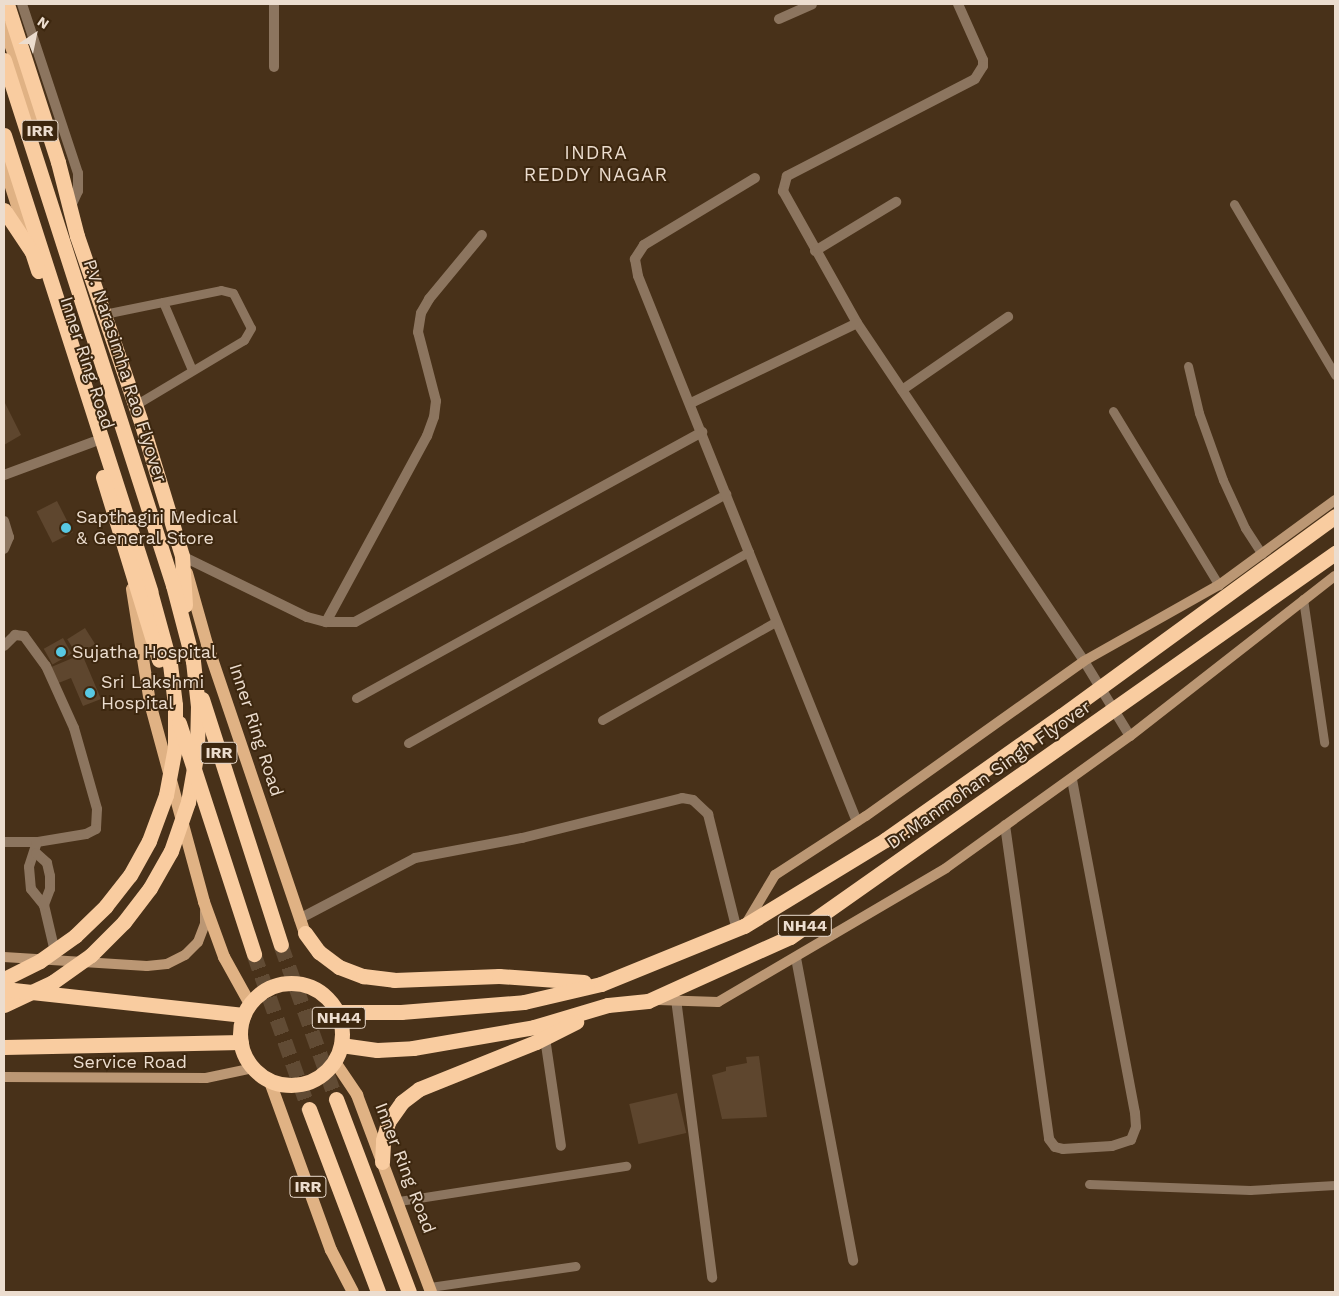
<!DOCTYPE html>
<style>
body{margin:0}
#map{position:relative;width:1339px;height:1296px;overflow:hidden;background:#483119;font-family:"Work Sans",sans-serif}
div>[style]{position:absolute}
.building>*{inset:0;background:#5e462e;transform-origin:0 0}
.highway-tunnel>*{height:15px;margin-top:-7.5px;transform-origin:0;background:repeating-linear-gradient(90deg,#614b34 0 15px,transparent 0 23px)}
.lane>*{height:9px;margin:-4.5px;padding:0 4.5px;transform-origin:4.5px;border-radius:4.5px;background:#8c755f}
.street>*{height:10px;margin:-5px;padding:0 5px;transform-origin:5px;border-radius:5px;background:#8c755f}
.secondary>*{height:10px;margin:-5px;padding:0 5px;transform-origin:5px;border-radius:5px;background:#bb9774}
.primary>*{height:12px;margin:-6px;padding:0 6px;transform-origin:6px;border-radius:6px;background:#e0b284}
.highway>*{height:15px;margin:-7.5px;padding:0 7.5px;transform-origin:7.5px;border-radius:7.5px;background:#f9cca0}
.highway>.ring{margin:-7.5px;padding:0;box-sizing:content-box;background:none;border:15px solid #f9cca0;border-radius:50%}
.dots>*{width:14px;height:14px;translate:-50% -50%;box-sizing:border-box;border:2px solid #3d270f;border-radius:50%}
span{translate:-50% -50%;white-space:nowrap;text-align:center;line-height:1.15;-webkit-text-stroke:4px #3d270f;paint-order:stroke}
.shield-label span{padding:1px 4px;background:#3d270f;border:1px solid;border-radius:4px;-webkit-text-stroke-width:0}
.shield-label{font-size:16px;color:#ecddcf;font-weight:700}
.street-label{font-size:18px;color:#ecddcf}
.poi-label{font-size:18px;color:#ecddcf}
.left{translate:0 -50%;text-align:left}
.neighbourhood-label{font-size:19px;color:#ecddcf;letter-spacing:1px}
.frame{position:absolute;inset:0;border:5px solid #ecddcf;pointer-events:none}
.north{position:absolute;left:10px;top:10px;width:50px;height:50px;-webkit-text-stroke:4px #3d270f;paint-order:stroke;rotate:34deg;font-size:14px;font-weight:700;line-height:20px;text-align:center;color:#ecddcf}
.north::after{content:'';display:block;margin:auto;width:18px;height:22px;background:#ecddcf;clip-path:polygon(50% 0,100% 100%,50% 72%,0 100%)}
</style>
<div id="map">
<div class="building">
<div style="clip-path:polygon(4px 401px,21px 435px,4px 445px)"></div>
<div style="left:57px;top:501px;width:35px;height:23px;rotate:63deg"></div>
<div style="left:85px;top:628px;width:19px;height:21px;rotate:58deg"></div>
<div style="left:63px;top:638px;width:18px;height:22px;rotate:61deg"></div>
<div style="clip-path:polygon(82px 654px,101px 699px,83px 706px,71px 678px,56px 684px,49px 668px)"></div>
<div style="clip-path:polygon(759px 1056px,767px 1117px,722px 1119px,712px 1075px,726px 1071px,726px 1067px,747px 1063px,746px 1057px)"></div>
<div style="left:677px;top:1093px;width:41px;height:49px;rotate:77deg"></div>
</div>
<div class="highway-tunnel">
<div style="left:281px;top:945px;width:164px;rotate:70.3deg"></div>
<div style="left:254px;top:954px;width:164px;rotate:70.5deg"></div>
</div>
<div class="lane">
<div style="left:1234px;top:204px;width:199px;rotate:59.4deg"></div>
<div style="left:163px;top:302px;width:74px;rotate:66.9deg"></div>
<div style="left:104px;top:314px;width:119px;rotate:-11.6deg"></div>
<div style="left:221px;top:290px;width:12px;rotate:14deg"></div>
<div style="left:233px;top:293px;width:39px;rotate:63deg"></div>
<div style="left:251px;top:328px;width:14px;rotate:120deg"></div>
<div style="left:244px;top:340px;width:127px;rotate:149.2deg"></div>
<div style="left:1188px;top:366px;width:48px;rotate:76.8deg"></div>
<div style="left:1199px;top:413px;width:71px;rotate:70.3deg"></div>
<div style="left:1223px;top:480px;width:53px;rotate:65.4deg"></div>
<div style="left:1245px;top:528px;width:31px;rotate:57deg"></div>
<div style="left:1113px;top:411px;width:204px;rotate:58.7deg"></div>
<div style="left:1303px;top:599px;width:145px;rotate:81.6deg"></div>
<div style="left:356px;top:698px;width:423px;rotate:-28.9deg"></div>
<div style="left:602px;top:720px;width:199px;rotate:-29.5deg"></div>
<div style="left:408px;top:743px;width:391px;rotate:-29.3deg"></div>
<div style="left:1089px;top:1184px;width:161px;rotate:2.1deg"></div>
<div style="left:1250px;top:1190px;width:85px;rotate:-3.4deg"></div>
<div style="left:399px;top:1201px;width:230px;rotate:-8.8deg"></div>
<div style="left:430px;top:1287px;width:147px;rotate:-8.2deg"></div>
</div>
<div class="street">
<div style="left:22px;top:4px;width:178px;rotate:71.7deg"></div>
<div style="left:78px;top:173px;width:18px;rotate:90deg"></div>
<div style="left:78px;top:191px;width:17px;rotate:115deg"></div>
<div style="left:274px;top:4px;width:63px;rotate:90deg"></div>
<div style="left:958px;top:4px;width:61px;rotate:65.9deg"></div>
<div style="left:983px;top:60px;width:6px;rotate:90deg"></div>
<div style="left:983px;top:66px;width:15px;rotate:122deg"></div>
<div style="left:975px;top:79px;width:212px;rotate:152.7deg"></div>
<div style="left:787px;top:176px;width:16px;rotate:105deg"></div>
<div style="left:783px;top:191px;width:151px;rotate:60.7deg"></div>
<div style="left:857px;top:323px;width:407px;rotate:56.1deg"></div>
<div style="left:1084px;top:661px;width:88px;rotate:58.5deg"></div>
<div style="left:779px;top:19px;width:36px;rotate:-24deg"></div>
<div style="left:755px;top:178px;width:130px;rotate:148.9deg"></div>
<div style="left:644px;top:245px;width:17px;rotate:123deg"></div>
<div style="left:635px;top:259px;width:17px;rotate:80deg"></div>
<div style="left:638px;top:276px;width:588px;rotate:68.14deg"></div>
<div style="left:815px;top:251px;width:95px;rotate:-31.2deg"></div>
<div style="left:902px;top:390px;width:129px;rotate:-34.6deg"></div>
<div style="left:691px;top:403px;width:184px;rotate:-25.7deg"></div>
<div style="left:4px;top:475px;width:95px;rotate:-20.3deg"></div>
<div style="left:4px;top:521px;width:17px;rotate:73deg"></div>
<div style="left:9px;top:537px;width:13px;rotate:113deg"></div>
<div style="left:182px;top:556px;width:139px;rotate:26deg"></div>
<div style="left:307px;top:617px;width:20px;rotate:15deg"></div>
<div style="left:326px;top:622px;width:29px"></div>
<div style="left:355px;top:622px;width:396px;rotate:-28.7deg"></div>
<div style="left:326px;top:622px;width:212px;rotate:-61.5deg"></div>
<div style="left:427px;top:436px;width:20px;rotate:-70deg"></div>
<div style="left:434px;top:417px;width:16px;rotate:-83deg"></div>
<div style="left:436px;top:401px;width:71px;rotate:-104.6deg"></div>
<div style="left:418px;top:332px;width:19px;rotate:-81deg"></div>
<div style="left:421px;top:313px;width:16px;rotate:-60deg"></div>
<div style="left:429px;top:299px;width:83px;rotate:-50.4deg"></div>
<div style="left:4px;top:646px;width:16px;rotate:-45deg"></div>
<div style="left:15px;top:635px;width:9px;rotate:6deg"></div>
<div style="left:24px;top:636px;width:37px;rotate:54deg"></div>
<div style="left:46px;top:666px;width:68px;rotate:65.7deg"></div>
<div style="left:74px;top:728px;width:84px;rotate:74.1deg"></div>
<div style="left:97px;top:809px;width:20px;rotate:93deg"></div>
<div style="left:96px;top:829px;width:11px;rotate:153deg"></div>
<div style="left:86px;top:834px;width:50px;rotate:170.7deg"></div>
<div style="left:1005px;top:825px;width:317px;rotate:82deg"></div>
<div style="left:1049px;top:1139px;width:10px;rotate:53deg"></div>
<div style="left:1055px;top:1147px;width:8px;rotate:14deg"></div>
<div style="left:1063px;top:1149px;width:49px;rotate:-3.5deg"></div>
<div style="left:1112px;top:1146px;width:20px;rotate:-18deg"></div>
<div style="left:1131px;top:1140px;width:14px;rotate:-69deg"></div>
<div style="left:1136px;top:1127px;width:14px;rotate:-94deg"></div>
<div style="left:1135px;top:1113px;width:340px;rotate:-100.7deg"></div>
<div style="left:4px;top:842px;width:33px"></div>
<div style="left:37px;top:842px;width:26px;rotate:108deg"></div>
<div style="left:29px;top:867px;width:22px;rotate:85deg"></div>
<div style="left:31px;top:889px;width:21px;rotate:51deg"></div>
<div style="left:44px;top:905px;width:52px;rotate:76.8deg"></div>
<div style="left:36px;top:853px;width:15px;rotate:42deg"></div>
<div style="left:47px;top:863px;width:13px;rotate:77deg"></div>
<div style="left:50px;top:876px;width:13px;rotate:90deg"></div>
<div style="left:50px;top:889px;width:17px;rotate:111deg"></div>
<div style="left:299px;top:919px;width:131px;rotate:-27.7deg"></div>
<div style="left:415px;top:858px;width:109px;rotate:-10.6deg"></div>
<div style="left:522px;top:838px;width:165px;rotate:-14deg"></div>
<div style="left:682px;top:798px;width:11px;rotate:10deg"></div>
<div style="left:693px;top:800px;width:21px;rotate:43deg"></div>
<div style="left:708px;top:814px;width:120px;rotate:76deg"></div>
<div style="left:796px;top:958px;width:308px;rotate:79.3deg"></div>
<div style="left:676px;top:999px;width:281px;rotate:82.6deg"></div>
<div style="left:545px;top:1038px;width:109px;rotate:81.6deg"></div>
</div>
<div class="secondary">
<div style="left:747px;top:922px;width:55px;rotate:-59.2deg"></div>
<div style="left:775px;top:875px;width:108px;rotate:-33deg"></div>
<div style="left:866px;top:816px;width:267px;rotate:-35.4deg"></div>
<div style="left:1084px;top:661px;width:155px;rotate:-29.4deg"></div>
<div style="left:1219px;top:585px;width:144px;rotate:-36.2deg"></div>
<div style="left:4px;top:957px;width:143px;rotate:3.6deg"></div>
<div style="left:147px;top:966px;width:20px;rotate:-6deg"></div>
<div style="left:167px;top:964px;width:20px;rotate:-27deg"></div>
<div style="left:185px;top:955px;width:18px;rotate:-45deg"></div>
<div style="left:198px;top:942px;width:19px;rotate:-69deg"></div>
<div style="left:205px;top:924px;width:13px;rotate:-90deg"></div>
<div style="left:658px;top:1000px;width:60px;rotate:1.9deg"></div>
<div style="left:718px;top:1002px;width:264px;rotate:-30.4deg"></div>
<div style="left:946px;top:868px;width:226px;rotate:-35.7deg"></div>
<div style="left:1130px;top:736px;width:260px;rotate:-38deg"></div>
<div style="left:4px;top:1077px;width:202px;rotate:0.3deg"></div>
<div style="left:206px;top:1078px;width:49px;rotate:-11.8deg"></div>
</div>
<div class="primary">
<div style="left:4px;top:27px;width:114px;rotate:70.6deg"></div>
<div style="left:4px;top:165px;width:79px;rotate:72.3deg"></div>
<div style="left:187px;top:573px;width:74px;rotate:74.3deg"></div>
<div style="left:207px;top:644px;width:305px;rotate:71.3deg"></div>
<div style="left:132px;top:589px;width:115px;rotate:81deg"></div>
<div style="left:150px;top:703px;width:206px;rotate:74.8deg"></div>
<div style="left:204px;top:902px;width:59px;rotate:70deg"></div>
<div style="left:224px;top:957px;width:54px;rotate:61deg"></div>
<div style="left:335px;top:1062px;width:40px;rotate:56deg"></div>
<div style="left:357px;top:1095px;width:210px;rotate:69.4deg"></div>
<div style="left:269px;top:1079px;width:182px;rotate:70.1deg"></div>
<div style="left:331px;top:1250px;width:47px;rotate:62.4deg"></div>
</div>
<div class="highway">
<div style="left:7px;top:4px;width:166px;rotate:72.1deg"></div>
<div style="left:58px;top:162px;width:76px;rotate:75.6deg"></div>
<div style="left:77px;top:236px;width:200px;rotate:71deg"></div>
<div style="left:142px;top:425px;width:137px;rotate:73deg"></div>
<div style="left:182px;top:556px;width:49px;rotate:86.5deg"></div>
<div style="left:4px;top:60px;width:552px;rotate:72.16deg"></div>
<div style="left:173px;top:585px;width:79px;rotate:75.3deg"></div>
<div style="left:193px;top:661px;width:45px;rotate:83.7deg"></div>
<div style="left:198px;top:706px;width:45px;rotate:91.3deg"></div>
<div style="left:197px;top:751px;width:52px;rotate:100deg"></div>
<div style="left:188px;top:802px;width:52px;rotate:109.1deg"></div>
<div style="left:171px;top:851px;width:43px;rotate:119.6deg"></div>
<div style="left:150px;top:888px;width:43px;rotate:127.4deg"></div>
<div style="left:124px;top:922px;width:47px;rotate:135deg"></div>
<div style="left:91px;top:955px;width:47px;rotate:144.6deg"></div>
<div style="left:53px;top:982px;width:54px;rotate:154.9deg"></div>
<div style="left:4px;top:135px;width:479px;rotate:72.2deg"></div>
<div style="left:150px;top:591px;width:76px;rotate:74.7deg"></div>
<div style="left:170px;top:664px;width:41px;rotate:83deg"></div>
<div style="left:175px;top:705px;width:42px;rotate:90deg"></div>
<div style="left:175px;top:747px;width:49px;rotate:100.6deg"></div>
<div style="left:166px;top:795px;width:49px;rotate:110.3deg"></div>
<div style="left:149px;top:841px;width:39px;rotate:119deg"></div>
<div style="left:130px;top:875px;width:39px;rotate:128deg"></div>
<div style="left:106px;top:906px;width:43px;rotate:135.9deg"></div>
<div style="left:75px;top:936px;width:43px;rotate:144.5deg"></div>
<div style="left:40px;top:961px;width:40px;rotate:153.4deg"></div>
<div style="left:4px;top:210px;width:50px;rotate:56.3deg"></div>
<div style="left:32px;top:252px;width:20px;rotate:72deg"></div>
<div style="left:103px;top:477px;width:191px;rotate:73deg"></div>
<div style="left:202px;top:699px;width:258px;rotate:72.2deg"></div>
<div style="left:179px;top:723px;width:243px;rotate:72deg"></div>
<div style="left:305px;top:933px;width:24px;rotate:54deg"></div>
<div style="left:319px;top:952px;width:25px;rotate:37deg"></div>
<div style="left:339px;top:967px;width:26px;rotate:21deg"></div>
<div style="left:363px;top:976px;width:31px;rotate:7deg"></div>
<div style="left:394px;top:980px;width:105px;rotate:-2.2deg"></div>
<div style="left:499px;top:976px;width:85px;rotate:4deg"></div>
<div class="ring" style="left:240px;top:983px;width:87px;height:87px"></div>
<div style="left:4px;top:989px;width:241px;rotate:6.2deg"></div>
<div style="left:337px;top:1012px;width:64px"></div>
<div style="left:401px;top:1012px;width:123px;rotate:-4.6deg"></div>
<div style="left:524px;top:1002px;width:79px;rotate:-13.2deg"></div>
<div style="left:601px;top:984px;width:154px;rotate:-22.1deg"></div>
<div style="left:744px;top:926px;width:165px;rotate:-31.4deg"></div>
<div style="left:885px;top:840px;width:215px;rotate:-35.2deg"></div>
<div style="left:1061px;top:716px;width:339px;rotate:-36.1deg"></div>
<div style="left:341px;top:1045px;width:36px;rotate:8deg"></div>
<div style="left:377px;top:1050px;width:36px;rotate:-3deg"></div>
<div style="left:413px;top:1048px;width:123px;rotate:-9.8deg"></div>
<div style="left:534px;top:1027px;width:77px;rotate:-16.6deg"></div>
<div style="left:608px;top:1005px;width:40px;rotate:-5.7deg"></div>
<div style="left:648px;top:1001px;width:156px;rotate:-24.3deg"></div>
<div style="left:790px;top:937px;width:667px;rotate:-35.17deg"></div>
<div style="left:4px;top:1047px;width:237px;rotate:-1.2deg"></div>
<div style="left:336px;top:1099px;width:206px;rotate:69.3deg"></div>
<div style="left:309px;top:1109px;width:196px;rotate:69.3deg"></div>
<div style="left:382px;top:1162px;width:22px;rotate:-87deg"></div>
<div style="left:383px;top:1140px;width:19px;rotate:-74deg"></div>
<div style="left:388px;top:1122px;width:24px;rotate:-55deg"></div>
<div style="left:402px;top:1102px;width:21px;rotate:-37deg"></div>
<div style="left:419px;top:1089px;width:126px;rotate:-21.9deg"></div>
<div style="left:536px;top:1042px;width:45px;rotate:-26.6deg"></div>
</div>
<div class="dots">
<div style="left:66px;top:528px;background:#58c9e3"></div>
<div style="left:61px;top:652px;background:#58c9e3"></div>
<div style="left:90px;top:693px;background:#58c9e3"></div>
</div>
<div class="shield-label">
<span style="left:40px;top:131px">IRR</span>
<span style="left:219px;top:753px">IRR</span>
<span style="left:805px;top:926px">NH44</span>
<span style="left:339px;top:1018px">NH44</span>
<span style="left:308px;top:1187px">IRR</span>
</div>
<div class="street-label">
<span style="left:87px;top:363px;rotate:72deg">Inner Ring Road</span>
<span style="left:125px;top:371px;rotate:72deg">P.V. Narasimha Rao Flyover</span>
<span style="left:256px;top:730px;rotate:72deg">Inner Ring Road</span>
<span style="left:989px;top:775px;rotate:-35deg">Dr.Manmohan Singh Flyover</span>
<span style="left:130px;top:1062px">Service Road</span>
<span style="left:405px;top:1168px;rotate:69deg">Inner Ring Road</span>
</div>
<div class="poi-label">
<span class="left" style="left:76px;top:528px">Sapthagiri Medical<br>&amp; General Store</span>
<span class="left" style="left:72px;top:652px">Sujatha Hospital</span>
<span class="left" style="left:101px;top:693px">Sri Lakshmi<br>Hospital</span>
</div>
<div class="neighbourhood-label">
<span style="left:596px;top:164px">INDRA<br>REDDY NAGAR</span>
</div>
<div class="frame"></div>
<div class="north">N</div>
</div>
